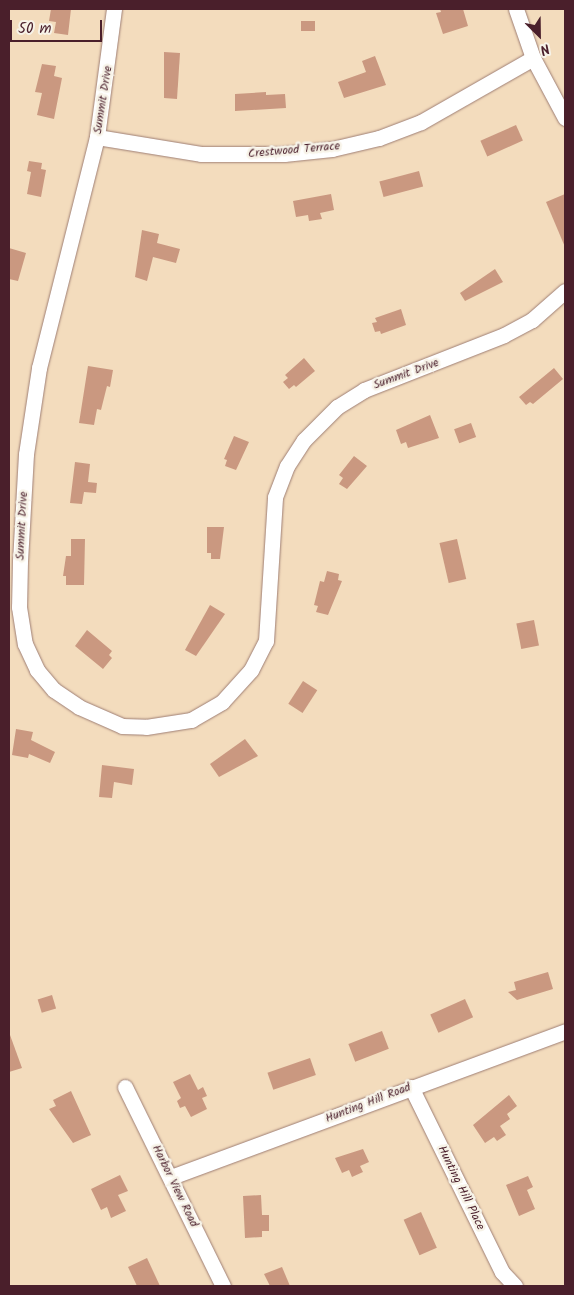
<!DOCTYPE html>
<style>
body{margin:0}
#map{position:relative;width:574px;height:1295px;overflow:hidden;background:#f3dcbd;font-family:Kalam,sans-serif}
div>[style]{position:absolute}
.building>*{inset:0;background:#ca9880;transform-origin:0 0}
.roads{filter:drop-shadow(0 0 1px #9e7e74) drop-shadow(0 0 1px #9e7e74)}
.street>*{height:15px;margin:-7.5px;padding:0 7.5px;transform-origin:7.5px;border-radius:7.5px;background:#fff}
span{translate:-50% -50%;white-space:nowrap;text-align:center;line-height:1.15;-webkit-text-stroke:5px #f7f3e8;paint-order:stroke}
.street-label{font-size:12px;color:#4a1f2b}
.frame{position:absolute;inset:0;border:10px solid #4a1f2b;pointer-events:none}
.north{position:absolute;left:514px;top:10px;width:50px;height:50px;-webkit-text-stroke:4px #f7f3e8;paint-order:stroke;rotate:157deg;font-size:14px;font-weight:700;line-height:20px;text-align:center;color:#4a1f2b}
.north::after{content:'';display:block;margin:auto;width:18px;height:22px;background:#4a1f2b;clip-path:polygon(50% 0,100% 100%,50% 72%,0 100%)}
.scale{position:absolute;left:10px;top:20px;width:92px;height:22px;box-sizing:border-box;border:2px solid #4a1f2b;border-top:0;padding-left:6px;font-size:15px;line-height:18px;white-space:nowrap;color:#4a1f2b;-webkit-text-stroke:4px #f7f3e8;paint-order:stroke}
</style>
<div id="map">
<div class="building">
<div style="clip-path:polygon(51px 9px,71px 9px,68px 35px,54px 33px,56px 22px,49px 21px)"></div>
<div style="clip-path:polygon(440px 9px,463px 9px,468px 26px,443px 34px,436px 13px,441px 12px)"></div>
<div style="left:301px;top:21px;width:14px;height:10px"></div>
<div style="clip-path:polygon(164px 52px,180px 53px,177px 99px,164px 98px)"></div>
<div style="clip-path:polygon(375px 56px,386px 85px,344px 98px,338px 82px,366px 72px,362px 61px)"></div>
<div style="clip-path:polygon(42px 64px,56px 66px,54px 76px,62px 78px,54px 119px,37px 115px,42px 93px,35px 92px)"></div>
<div style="clip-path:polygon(266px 92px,266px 95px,285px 94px,286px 108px,235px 111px,235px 94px)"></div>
<div style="left:516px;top:125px;width:17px;height:39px;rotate:66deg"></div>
<div style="clip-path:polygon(29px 161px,42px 163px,41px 169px,46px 170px,41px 197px,27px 194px,31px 172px,27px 171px)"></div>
<div style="left:419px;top:171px;width:16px;height:41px;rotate:75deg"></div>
<div style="clip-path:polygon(331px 194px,334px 210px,320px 213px,322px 219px,309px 221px,308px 215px,296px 217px,293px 201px)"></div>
<div style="clip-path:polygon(565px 194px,565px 247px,546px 202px)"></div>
<div style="clip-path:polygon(142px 230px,159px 234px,157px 243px,180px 249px,176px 263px,153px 257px,147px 281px,135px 277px)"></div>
<div style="clip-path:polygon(9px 248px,26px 253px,18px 281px,9px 279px)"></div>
<div style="clip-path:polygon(495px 269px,503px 282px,465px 301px,460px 293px)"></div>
<div style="clip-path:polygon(401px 309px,406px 325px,381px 334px,380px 331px,375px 332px,372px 323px,377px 322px,375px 318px)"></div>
<div style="clip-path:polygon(304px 358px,315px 371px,296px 387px,294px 385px,289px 389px,283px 382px,288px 378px,285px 375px)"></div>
<div style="clip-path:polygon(88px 366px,113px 370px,110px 387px,107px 386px,101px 410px,97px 409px,94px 425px,79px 423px)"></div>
<div style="clip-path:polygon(554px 368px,563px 379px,533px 404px,530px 402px,526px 405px,519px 397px)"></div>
<div style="clip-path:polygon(430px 415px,439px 438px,408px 448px,406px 442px,401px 444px,396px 430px)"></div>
<div style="left:471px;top:423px;width:15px;height:18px;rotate:70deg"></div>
<div style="clip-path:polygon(234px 436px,249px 442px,236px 470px,225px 466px,227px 460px,224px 459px)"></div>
<div style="clip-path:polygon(354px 456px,367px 466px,347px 489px,339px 484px,343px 478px,339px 475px)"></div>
<div style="clip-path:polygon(75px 462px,90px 464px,88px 482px,97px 483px,96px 493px,84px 492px,82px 504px,70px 503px)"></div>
<div style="clip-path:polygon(207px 527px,224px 527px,220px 559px,211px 559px,211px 553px,207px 553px)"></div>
<div style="clip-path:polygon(71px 539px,85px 539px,84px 585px,66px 585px,66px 576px,63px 576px,66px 556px,71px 556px)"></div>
<div style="left:457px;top:539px;width:41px;height:18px;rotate:77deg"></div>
<div style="clip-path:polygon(327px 571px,339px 574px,338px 580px,342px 581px,328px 615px,316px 612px,318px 606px,314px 605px,320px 581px,324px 582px)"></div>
<div style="clip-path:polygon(210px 605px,225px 614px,196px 656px,185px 650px)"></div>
<div style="left:534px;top:620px;width:26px;height:18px;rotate:79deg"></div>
<div style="clip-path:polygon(87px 630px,112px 651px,109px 655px,112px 658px,103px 669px,75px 646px)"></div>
<div style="left:303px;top:681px;width:17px;height:27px;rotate:33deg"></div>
<div style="clip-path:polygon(16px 729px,33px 732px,31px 740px,55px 752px,50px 763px,29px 754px,28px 758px,12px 755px)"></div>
<div style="clip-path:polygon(245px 739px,258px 756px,219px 777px,210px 764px)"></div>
<div style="clip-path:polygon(102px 765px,134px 769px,132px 785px,114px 782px,112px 798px,99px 797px)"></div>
<div style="clip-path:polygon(548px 972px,553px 989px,517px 1000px,508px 992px,516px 990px,514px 982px)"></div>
<div style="left:52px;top:995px;width:14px;height:15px;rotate:73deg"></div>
<div style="left:465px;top:999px;width:20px;height:38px;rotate:66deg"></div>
<div style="left:382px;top:1031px;width:19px;height:36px;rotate:69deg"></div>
<div style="clip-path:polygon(10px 1035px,22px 1068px,9px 1072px,9px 1036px)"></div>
<div style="left:310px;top:1058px;width:18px;height:45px;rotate:71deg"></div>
<div style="clip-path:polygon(190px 1074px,198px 1090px,203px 1087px,207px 1096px,202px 1098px,207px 1109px,191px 1117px,185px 1106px,180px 1108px,177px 1101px,181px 1098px,173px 1082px)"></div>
<div style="clip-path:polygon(71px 1091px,91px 1135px,73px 1143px,49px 1109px,56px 1106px,53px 1100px)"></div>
<div style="clip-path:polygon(509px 1095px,517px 1106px,507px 1114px,510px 1119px,500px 1126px,506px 1135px,497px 1141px,494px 1137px,485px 1143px,473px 1125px)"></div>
<div style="clip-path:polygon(363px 1149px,369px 1162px,360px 1166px,363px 1172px,352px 1177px,349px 1170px,342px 1173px,335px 1158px)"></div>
<div style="clip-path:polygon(120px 1175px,128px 1191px,118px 1195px,126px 1211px,111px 1218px,107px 1207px,101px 1210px,91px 1189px)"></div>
<div style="clip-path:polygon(528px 1176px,533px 1187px,527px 1190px,535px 1209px,519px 1216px,506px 1185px)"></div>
<div style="clip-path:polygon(261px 1195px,262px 1215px,269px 1215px,269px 1231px,262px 1231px,262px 1237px,245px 1238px,243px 1196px)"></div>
<div style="left:421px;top:1212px;width:39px;height:19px;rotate:66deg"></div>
<div style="clip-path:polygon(147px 1258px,160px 1286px,137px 1286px,128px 1267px)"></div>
<div style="clip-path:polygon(282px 1267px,290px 1286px,270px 1286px,264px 1274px)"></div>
</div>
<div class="roads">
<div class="street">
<div style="left:114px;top:9px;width:129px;rotate:97.6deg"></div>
<div style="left:97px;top:137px;width:238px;rotate:104.1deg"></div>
<div style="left:39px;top:368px;width:87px;rotate:98.6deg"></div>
<div style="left:26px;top:454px;width:107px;rotate:93.2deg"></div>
<div style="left:20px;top:561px;width:46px;rotate:91.2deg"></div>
<div style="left:19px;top:607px;width:37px;rotate:81deg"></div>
<div style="left:25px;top:644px;width:29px;rotate:65deg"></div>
<div style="left:37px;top:670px;width:26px;rotate:50deg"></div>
<div style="left:54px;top:690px;width:30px;rotate:34deg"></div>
<div style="left:79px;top:707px;width:47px;rotate:23.8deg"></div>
<div style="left:122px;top:726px;width:24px;rotate:2deg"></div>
<div style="left:146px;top:727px;width:46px;rotate:-8.8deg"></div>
<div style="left:191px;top:720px;width:36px;rotate:-30deg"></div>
<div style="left:222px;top:702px;width:43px;rotate:-47.8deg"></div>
<div style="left:251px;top:670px;width:33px;rotate:-63deg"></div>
<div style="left:266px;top:641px;width:144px;rotate:-86.4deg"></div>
<div style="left:275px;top:497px;width:33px;rotate:-69deg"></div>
<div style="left:287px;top:466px;width:31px;rotate:-57deg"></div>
<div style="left:304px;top:440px;width:47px;rotate:-45deg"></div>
<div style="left:337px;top:407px;width:32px;rotate:-32deg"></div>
<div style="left:364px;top:390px;width:150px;rotate:-21.4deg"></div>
<div style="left:504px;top:335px;width:32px;rotate:-28deg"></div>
<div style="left:532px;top:320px;width:44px;rotate:-41.3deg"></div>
<div style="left:516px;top:9px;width:52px;rotate:70.9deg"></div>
<div style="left:533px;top:58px;width:68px;rotate:61.9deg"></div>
<div style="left:97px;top:137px;width:105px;rotate:9.3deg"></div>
<div style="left:201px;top:154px;width:83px"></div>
<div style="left:284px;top:154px;width:48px;rotate:-5.9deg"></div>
<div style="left:332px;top:149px;width:48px;rotate:-13.2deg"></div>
<div style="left:379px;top:138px;width:45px;rotate:-20.9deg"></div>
<div style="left:421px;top:122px;width:129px;rotate:-29.7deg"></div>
<div style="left:125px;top:1087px;width:222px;rotate:63.8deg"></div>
<div style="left:411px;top:1087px;width:206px;rotate:63.8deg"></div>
<div style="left:502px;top:1272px;width:19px;rotate:47deg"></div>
<div style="left:171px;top:1177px;width:420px;rotate:-20.3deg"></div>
</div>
</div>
<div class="street-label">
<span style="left:103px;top:100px;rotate:-81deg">Summit Drive</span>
<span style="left:294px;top:150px;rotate:-5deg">Crestwood Terrace</span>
<span style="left:406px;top:374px;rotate:-20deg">Summit Drive</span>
<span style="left:22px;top:526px;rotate:-87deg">Summit Drive</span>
<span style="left:368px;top:1103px;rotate:-21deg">Hunting Hill Road</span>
<span style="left:175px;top:1186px;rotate:64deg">Harbor View Road</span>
<span style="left:461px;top:1188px;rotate:64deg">Hunting Hill Place</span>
</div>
<div class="frame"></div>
<div class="north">N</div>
<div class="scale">50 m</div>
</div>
